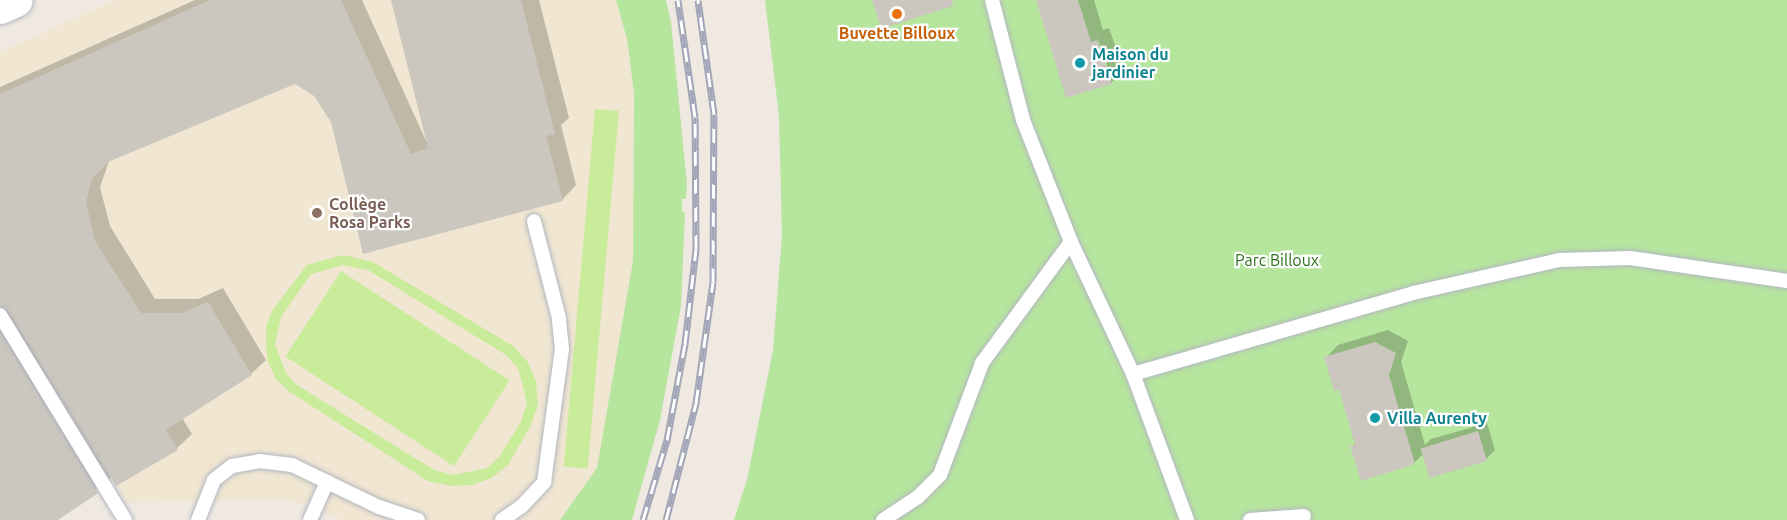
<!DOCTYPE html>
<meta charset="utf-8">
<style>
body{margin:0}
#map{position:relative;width:1787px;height:520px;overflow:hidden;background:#efe9e1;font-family:Ubuntu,sans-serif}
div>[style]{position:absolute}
.education>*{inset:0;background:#f0e6d1}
.green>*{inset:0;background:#b6e59e}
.pitch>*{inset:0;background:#c9ec9a;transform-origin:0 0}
.shadow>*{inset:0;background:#0003}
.building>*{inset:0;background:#cbc7bf;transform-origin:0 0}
.roads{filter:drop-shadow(0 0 2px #b4b7c1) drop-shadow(0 0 2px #b4b7c1)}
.service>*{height:14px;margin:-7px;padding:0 7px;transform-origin:7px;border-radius:7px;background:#fff}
.tertiary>*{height:33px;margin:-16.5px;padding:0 16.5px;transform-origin:16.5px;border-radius:16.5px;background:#fff}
.rail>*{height:7px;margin-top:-3.5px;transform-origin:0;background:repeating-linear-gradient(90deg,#fff 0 14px,#a3a6b8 0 28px);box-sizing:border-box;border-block:2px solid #a3a6b8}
.dots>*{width:16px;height:16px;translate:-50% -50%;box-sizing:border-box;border:3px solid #fff;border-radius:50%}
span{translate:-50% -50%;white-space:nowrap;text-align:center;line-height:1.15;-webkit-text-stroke:4.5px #fff;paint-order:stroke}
.food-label{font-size:16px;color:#c56008;font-weight:700}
.culture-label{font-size:16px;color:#0d838f;font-weight:700}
.left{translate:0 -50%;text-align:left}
.education-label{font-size:16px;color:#785e54;font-weight:700}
.park-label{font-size:16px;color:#2c6e1b}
</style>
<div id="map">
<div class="education">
<div style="clip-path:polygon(115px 0,616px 0,627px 39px,634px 93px,633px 261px,597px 469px,560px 520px,341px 520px,285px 498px,127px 503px,0 300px,0 52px)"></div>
</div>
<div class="green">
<div style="clip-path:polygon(616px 0,666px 0,671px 22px,687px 184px,686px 199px,682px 199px,682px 212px,685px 213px,681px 306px,660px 420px,632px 520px,560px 520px,597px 468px,633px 261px,634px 93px,627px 39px)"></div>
<div style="clip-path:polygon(765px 0,1787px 0,1787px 520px,734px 520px,747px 480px,773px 350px,782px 236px,779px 116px)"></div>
</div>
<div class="pitch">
<div style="left:595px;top:109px;width:24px;height:359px;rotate:5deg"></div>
<div style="clip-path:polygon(evenodd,343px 255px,373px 262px,513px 346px,527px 361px,536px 381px,538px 404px,531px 425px,508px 465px,491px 478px,472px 485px,451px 486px,428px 481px,290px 392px,276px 379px,268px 362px,266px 345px,266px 327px,272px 311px,307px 265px,343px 255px,343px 265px,368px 270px,506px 355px,518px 368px,527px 403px,521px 422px,499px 457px,487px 468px,454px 475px,434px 470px,297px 385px,286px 373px,275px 344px,281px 317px,311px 274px,343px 265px)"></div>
<div style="left:341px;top:271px;width:201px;height:102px;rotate:33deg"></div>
</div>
<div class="shadow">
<div style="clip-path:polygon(195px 0,362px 0,427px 143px,393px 0,539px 0,569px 118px,561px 125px,576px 185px,562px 200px,364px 252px,332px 121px,315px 95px,295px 82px,109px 161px,100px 187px,110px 226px,155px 299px,198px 299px,223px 288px,266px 360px,251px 374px,182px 418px,192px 434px,177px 448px,112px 477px,55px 520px,0 520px,0 87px)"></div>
<div style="clip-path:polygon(evenodd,1037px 0,1094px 0,1103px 30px,1109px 28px,1124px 70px,1111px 83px,1037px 0,1096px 33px,1111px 77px,1108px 77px,1096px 33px)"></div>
<div style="clip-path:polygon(1388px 330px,1408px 341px,1401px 362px,1425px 445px,1431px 439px,1487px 423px,1495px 450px,1486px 459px,1423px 454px,1414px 463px,1352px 447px,1356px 442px,1341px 388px,1326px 358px,1338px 345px)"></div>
</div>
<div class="building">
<div style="clip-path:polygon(210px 0,341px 0,411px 154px,428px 148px,391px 0,521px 0,555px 134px,546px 136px,563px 201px,363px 254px,331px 122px,314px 96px,295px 84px,108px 162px,92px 179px,86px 202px,95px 241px,141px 313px,182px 313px,208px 302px,252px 375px,166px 430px,178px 450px,116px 486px,8px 310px,0 306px,0 94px)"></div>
<div style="clip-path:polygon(872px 0,952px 0,953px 6px,881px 29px)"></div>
<div style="clip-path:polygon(1036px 0,1078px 0,1091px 42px,1097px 40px,1112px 84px,1066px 98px)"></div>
<div style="clip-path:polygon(0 332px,98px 493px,58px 520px,0 520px)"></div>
<div style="clip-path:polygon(1375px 342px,1396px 353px,1389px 375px,1415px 464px,1361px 481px,1350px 446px,1355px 445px,1339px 390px,1334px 391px,1324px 357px)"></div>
<div style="left:1478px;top:431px;width:31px;height:60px;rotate:73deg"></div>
</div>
<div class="roads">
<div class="service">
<div style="left:992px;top:0;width:124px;rotate:75.5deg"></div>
<div style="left:1023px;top:120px;width:131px;rotate:68.5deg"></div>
<div style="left:1071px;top:242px;width:146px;rotate:64.8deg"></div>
<div style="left:1133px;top:374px;width:156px;rotate:69.7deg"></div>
<div style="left:0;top:315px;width:240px;rotate:58.6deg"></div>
<div style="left:1133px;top:374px;width:291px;rotate:-16.1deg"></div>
<div style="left:1413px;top:293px;width:150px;rotate:-12.7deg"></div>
<div style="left:1559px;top:260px;width:71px;rotate:-1.6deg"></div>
<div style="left:1630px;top:258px;width:159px;rotate:8.3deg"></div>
<div style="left:198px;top:520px;width:43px;rotate:-68.2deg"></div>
<div style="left:214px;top:480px;width:23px;rotate:-38deg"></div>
<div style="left:232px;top:466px;width:27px;rotate:-10deg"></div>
<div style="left:259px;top:461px;width:33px;rotate:7deg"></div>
<div style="left:292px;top:465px;width:97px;rotate:25.8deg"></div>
<div style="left:379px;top:507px;width:41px;rotate:18.4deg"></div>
<div style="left:310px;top:520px;width:42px;rotate:-65.9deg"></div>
<div style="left:502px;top:520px;width:24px;rotate:-35deg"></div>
<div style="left:522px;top:506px;width:33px;rotate:-47deg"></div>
<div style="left:544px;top:482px;width:134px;rotate:-82.3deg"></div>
<div style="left:562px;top:349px;width:31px;rotate:-96deg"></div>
<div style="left:559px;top:318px;width:100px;rotate:-104.5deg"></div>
<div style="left:883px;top:520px;width:42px;rotate:-33.3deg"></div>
<div style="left:918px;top:497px;width:31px;rotate:-45deg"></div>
<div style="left:940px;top:475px;width:120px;rotate:-69.4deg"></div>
<div style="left:982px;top:363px;width:150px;rotate:-53.7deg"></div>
<div style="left:1250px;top:520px;width:54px;rotate:-4.2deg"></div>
</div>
<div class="tertiary">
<div style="left:0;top:7px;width:17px;rotate:-24deg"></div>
</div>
</div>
<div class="rail">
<div style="left:643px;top:520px;width:84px;rotate:-73.3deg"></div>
<div style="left:667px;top:440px;width:98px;rotate:-79.4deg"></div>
<div style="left:685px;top:344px;width:96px;rotate:-83.4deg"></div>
<div style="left:696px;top:249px;width:132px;rotate:-90.4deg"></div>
<div style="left:695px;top:117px;width:118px;rotate:-98.3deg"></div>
<div style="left:666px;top:520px;width:121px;rotate:-75.6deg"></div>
<div style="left:696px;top:403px;width:122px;rotate:-82deg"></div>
<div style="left:713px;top:282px;width:168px;rotate:-89.7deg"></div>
<div style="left:714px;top:114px;width:115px;rotate:-98deg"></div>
</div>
<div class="dots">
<div style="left:897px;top:14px;background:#e8710a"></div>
<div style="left:1080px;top:63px;background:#0f9aa8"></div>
<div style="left:317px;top:213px;background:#8d6e63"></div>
<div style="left:1375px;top:418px;background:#0f9aa8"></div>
</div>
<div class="food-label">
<span style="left:897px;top:33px">Buvette Billoux</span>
</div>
<div class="culture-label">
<span class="left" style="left:1092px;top:63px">Maison du<br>jardinier</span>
<span class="left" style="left:1387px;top:418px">Villa Aurenty</span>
</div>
<div class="education-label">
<span class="left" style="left:329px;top:213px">Collège<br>Rosa Parks</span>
</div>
<div class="park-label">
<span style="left:1277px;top:260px">Parc Billoux</span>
</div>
</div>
